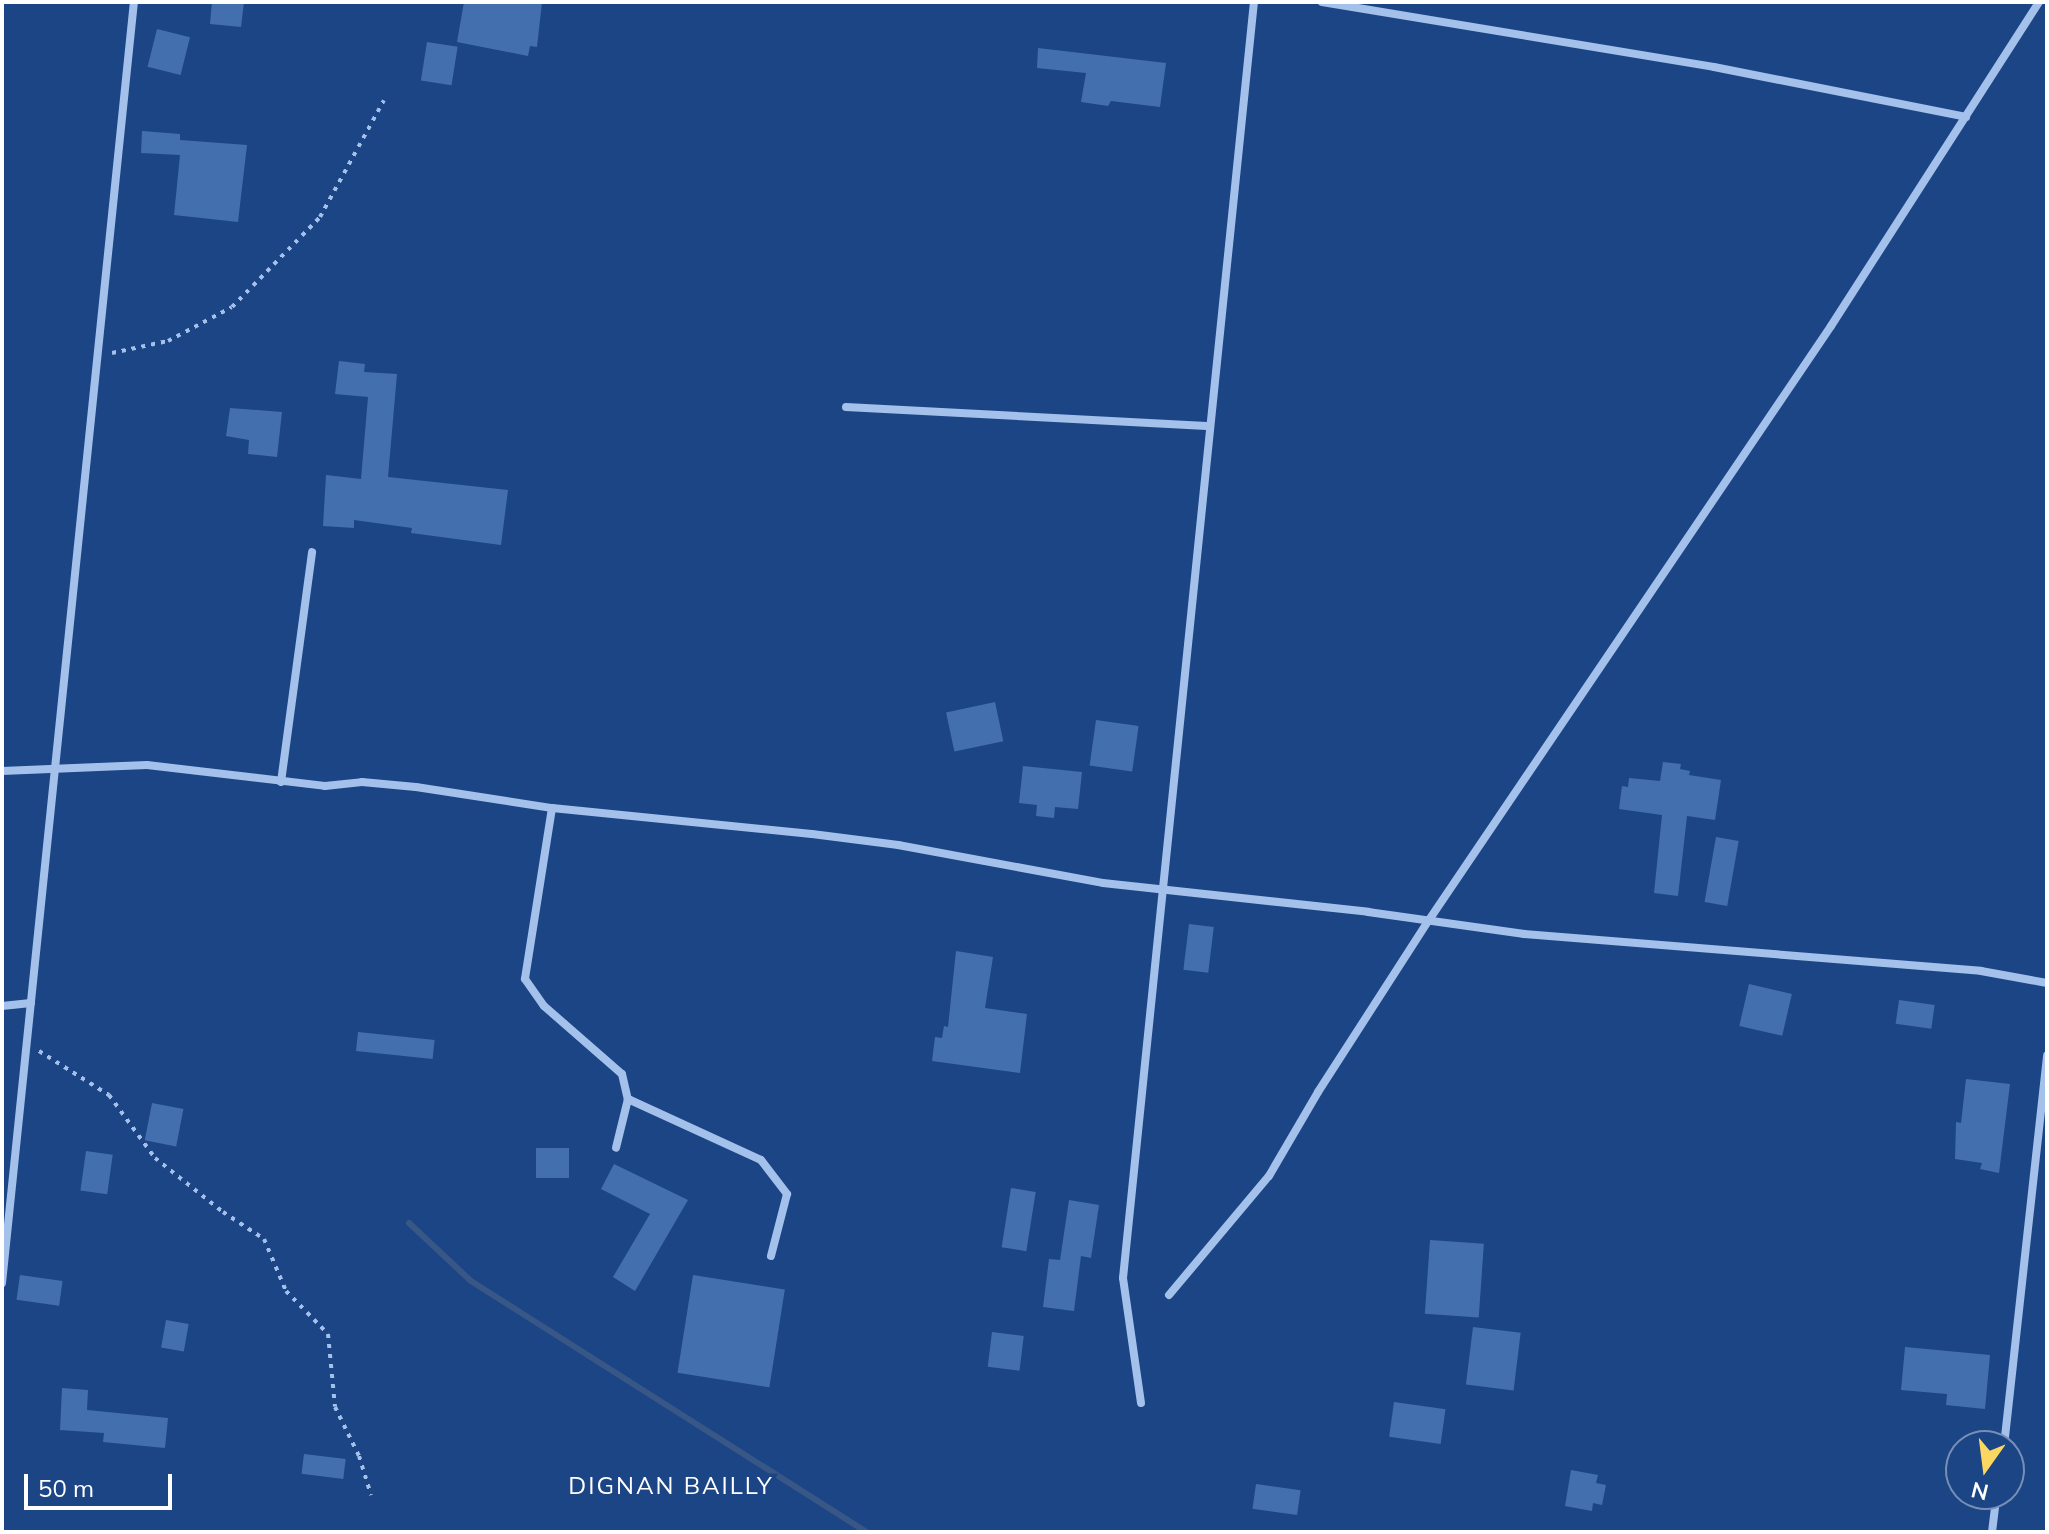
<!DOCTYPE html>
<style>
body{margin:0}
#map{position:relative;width:2049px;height:1534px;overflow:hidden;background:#1c4586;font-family:Mulish,sans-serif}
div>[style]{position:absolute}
.stream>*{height:6px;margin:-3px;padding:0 3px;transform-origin:3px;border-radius:3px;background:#395786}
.building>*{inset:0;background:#446faf;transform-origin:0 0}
.path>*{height:4px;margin-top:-2px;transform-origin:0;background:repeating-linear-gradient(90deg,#a4c1eb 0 4px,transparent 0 10px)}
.street>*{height:8px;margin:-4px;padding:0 4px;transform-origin:4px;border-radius:4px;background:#a4c1eb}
span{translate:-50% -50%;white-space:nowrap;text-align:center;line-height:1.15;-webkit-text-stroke:7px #1c4586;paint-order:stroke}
.quarter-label{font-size:24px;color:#fff;letter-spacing:2px}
.frame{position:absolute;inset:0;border:4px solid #fff;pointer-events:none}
.north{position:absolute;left:1945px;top:1430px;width:80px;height:80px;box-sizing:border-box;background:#1c4586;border:2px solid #778fb6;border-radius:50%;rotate:194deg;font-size:22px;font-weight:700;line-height:32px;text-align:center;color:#fff}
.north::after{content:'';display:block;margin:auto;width:28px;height:36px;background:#fbd762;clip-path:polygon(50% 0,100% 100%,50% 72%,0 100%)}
.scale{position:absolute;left:24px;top:1474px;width:148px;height:36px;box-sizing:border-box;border:4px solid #fff;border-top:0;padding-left:10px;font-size:24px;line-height:28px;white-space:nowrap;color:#fff;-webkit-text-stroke:6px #1c4586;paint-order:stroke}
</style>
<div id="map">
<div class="stream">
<div style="left:409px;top:1223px;width:85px;rotate:43.1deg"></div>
<div style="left:471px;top:1281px;width:468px;rotate:32.4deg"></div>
</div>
<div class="building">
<div style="clip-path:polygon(212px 2px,244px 2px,241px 27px,210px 24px)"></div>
<div style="clip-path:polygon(464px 2px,542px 2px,537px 47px,530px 46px,528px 56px,457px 42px)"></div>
<div style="left:157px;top:29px;width:34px;height:39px;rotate:14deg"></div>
<div style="left:427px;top:42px;width:31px;height:39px;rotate:9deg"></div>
<div style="clip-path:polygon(1038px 48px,1166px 63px,1160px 107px,1111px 101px,1108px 106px,1081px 102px,1086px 73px,1037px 68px)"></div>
<div style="clip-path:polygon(142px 131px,180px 134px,180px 140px,247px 145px,238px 222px,174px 215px,180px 155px,141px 153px)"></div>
<div style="clip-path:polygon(339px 361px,365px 364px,364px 372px,397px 374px,388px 477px,508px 490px,501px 545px,411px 533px,412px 528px,354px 520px,354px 528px,323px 526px,326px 475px,361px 479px,368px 397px,335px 394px)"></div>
<div style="clip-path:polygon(230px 408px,282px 412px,277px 457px,248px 454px,249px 440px,226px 436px)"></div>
<div style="left:995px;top:702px;width:40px;height:50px;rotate:78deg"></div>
<div style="left:1096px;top:720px;width:43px;height:46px;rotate:8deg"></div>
<div style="clip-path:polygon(1663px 762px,1681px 764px,1680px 769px,1690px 771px,1689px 775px,1721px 780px,1715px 820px,1687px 816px,1678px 896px,1654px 893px,1662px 815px,1619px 809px,1622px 786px,1628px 787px,1629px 778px,1660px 781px)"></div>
<div style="clip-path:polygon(1023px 766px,1082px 772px,1078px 809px,1055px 807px,1054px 818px,1036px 816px,1037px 805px,1019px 803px)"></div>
<div style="left:1716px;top:837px;width:23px;height:66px;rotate:10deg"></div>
<div style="left:1189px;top:924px;width:25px;height:46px;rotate:7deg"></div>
<div style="clip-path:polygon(956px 951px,993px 957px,985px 1008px,1027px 1014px,1020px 1073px,932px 1061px,935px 1037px,942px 1038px,944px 1026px,948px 1027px)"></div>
<div style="left:1749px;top:984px;width:44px;height:43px;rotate:13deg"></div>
<div style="left:1899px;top:1000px;width:36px;height:24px;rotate:8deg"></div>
<div style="left:358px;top:1032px;width:77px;height:19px;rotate:6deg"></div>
<div style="clip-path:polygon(1966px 1079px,2010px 1084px,1999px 1173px,1980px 1169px,1982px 1163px,1955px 1159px,1956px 1122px,1961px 1123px)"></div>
<div style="left:152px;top:1103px;width:32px;height:38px;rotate:11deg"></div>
<div style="left:536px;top:1148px;width:33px;height:30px"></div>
<div style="left:86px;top:1151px;width:27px;height:40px;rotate:8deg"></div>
<div style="clip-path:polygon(614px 1164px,688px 1200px,635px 1291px,613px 1277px,650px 1214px,601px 1189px)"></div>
<div style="left:1011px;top:1188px;width:25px;height:60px;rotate:9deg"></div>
<div style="clip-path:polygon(1069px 1200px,1099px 1205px,1091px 1258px,1081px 1256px,1074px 1311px,1043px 1307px,1049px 1259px,1060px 1260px)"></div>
<div style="left:1430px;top:1240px;width:54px;height:74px;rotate:4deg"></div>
<div style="left:20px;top:1275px;width:43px;height:25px;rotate:8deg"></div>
<div style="left:693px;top:1275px;width:93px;height:99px;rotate:9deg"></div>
<div style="left:166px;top:1320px;width:23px;height:28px;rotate:10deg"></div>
<div style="left:1473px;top:1327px;width:48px;height:58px;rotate:7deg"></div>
<div style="left:992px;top:1332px;width:32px;height:35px;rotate:7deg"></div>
<div style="clip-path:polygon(1905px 1347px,1990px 1355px,1985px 1409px,1946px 1405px,1947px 1394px,1901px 1390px)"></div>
<div style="clip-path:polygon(62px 1388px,88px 1390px,87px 1410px,168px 1418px,165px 1448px,103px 1442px,104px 1433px,60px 1430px)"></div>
<div style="left:1394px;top:1402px;width:52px;height:35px;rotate:8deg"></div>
<div style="left:304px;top:1454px;width:42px;height:20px;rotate:7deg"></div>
<div style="clip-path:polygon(1571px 1470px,1598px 1475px,1596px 1483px,1606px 1485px,1602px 1505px,1593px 1503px,1592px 1511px,1565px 1506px)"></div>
<div style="left:1256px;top:1484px;width:45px;height:25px;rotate:8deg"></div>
</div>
<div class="path">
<div style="left:112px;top:353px;width:57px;rotate:-12.1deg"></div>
<div style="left:168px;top:341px;width:72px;rotate:-28deg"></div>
<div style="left:232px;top:307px;width:126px;rotate:-45.6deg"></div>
<div style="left:320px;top:217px;width:133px;rotate:-61.3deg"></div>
<div style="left:39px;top:1051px;width:83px;rotate:32.2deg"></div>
<div style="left:109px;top:1095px;width:78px;rotate:53.9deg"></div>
<div style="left:155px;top:1158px;width:87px;rotate:38.5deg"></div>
<div style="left:223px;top:1212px;width:49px;rotate:33.4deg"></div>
<div style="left:264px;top:1239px;width:56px;rotate:67.1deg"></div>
<div style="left:286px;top:1291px;width:60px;rotate:45.7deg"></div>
<div style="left:328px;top:1334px;width:73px;rotate:84.5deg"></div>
<div style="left:335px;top:1407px;width:55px;rotate:63.9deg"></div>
<div style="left:359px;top:1456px;width:41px;rotate:72.9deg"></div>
</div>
<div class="street">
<div style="left:1322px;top:2px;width:397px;rotate:9.4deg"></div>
<div style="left:1714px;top:67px;width:257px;rotate:11.2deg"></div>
<div style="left:846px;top:407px;width:361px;rotate:3deg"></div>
<div style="left:2px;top:771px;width:145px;rotate:-2.4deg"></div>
<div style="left:147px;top:765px;width:179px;rotate:6.7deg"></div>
<div style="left:325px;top:786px;width:37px;rotate:-6deg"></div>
<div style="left:362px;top:782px;width:54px;rotate:5.3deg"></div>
<div style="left:416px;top:787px;width:138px;rotate:8.8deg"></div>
<div style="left:552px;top:808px;width:261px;rotate:5.7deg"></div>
<div style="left:812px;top:834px;width:87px;rotate:7.3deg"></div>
<div style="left:898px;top:845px;width:208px;rotate:10.5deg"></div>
<div style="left:1103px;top:883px;width:267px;rotate:6.2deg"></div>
<div style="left:1368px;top:912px;width:158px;rotate:8deg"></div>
<div style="left:1524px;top:934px;width:458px;rotate:4.6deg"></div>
<div style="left:1981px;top:971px;width:67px;rotate:10.3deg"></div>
<div style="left:281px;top:782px;width:232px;rotate:-82.3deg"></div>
<div style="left:552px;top:808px;width:173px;rotate:99deg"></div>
<div style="left:525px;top:979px;width:33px;rotate:55deg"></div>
<div style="left:544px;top:1006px;width:103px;rotate:41.1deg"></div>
<div style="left:622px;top:1074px;width:26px;rotate:77deg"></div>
<div style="left:628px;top:1099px;width:50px;rotate:103.8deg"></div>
<div style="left:2px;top:1006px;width:29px;rotate:-6deg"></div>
<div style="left:628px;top:1099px;width:146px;rotate:24.6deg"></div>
<div style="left:761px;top:1160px;width:43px;rotate:52.6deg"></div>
<div style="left:787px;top:1194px;width:64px;rotate:104.5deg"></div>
<div style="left:2px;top:1283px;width:1288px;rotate:-84.12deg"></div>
<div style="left:1169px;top:1295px;width:155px;rotate:-50deg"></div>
<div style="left:1269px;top:1176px;width:97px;rotate:-59.7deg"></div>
<div style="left:1318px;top:1092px;width:205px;rotate:-57.2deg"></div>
<div style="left:1429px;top:920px;width:717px;rotate:-55.91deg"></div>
<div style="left:1831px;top:326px;width:385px;rotate:-57.3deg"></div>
<div style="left:1141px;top:1403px;width:126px;rotate:-98.2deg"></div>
<div style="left:1123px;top:1278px;width:1283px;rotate:-84.14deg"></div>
<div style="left:2004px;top:1446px;width:393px;rotate:-83.7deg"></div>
<div style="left:1992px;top:1532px;width:38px;rotate:-83deg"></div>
</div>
<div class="quarter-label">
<span style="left:671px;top:1486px">DIGNAN BAILLY</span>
</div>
<div class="frame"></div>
<div class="north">N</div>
<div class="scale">50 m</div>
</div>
